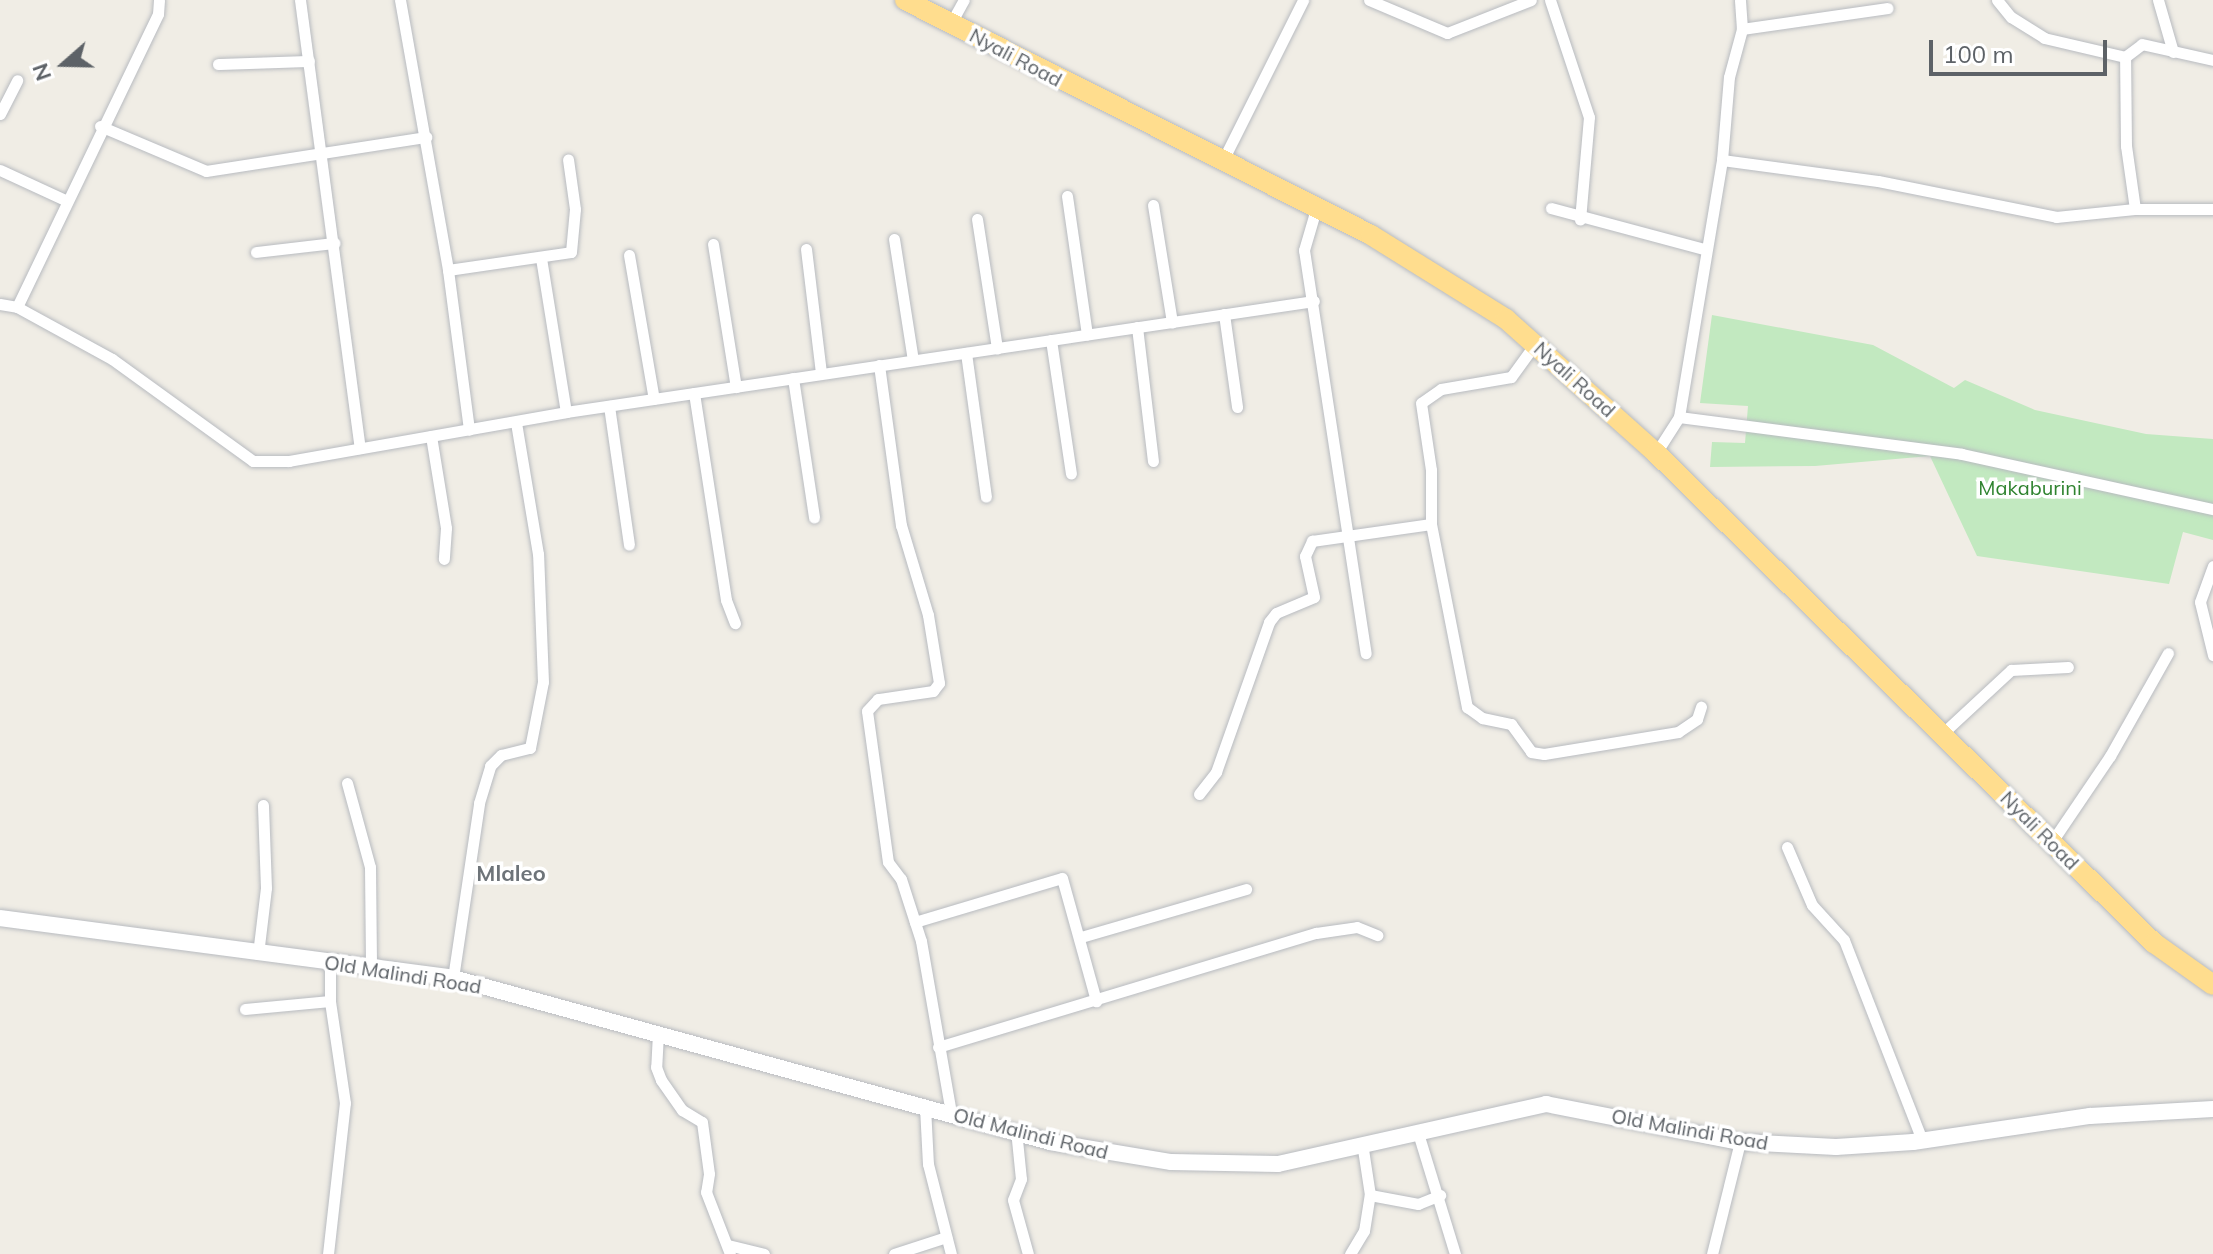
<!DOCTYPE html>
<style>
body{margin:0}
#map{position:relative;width:2213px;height:1254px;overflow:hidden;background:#f0ede5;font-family:Mulish,sans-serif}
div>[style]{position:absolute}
.green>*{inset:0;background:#c2e9c0}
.roads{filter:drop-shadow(0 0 2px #b8bbc0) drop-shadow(0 0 2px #b8bbc0)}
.street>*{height:11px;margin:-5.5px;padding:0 5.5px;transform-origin:5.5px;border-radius:5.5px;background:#fff}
.secondary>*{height:16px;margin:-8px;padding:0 8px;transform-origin:8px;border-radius:8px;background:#fff}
.highway>*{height:20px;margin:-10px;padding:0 10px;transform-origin:10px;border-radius:10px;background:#ffdd8e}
span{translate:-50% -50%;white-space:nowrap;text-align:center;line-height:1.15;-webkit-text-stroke:7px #fff;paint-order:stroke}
.street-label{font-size:20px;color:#5d6267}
.park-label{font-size:20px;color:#2f832f}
.neighbourhood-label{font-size:22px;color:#6e7479;font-weight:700}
.north{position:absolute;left:24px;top:24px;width:80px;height:80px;-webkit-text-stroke:6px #fff;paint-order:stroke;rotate:250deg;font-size:22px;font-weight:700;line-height:32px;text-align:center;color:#5d6267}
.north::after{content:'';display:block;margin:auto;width:28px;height:36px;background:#5d6267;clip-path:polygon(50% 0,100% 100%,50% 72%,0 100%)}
.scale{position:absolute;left:1929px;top:40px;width:178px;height:36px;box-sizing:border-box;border:4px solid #5d6267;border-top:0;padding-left:10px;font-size:24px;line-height:28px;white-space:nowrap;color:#5d6267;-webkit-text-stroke:6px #fff;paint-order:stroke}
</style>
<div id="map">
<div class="green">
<div style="clip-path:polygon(1712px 315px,1873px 345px,1954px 388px,1965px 380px,2035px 410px,2146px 434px,2213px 439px,2213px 540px,2183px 532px,2169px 584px,1977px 556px,1930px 456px,1815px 466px,1710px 467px,1712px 442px,1745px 443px,1748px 406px,1700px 403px)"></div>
</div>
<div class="roads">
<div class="street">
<div style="left:159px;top:0;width:14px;rotate:94deg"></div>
<div style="left:158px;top:14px;width:325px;rotate:115.7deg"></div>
<div style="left:17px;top:307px;width:108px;rotate:28.7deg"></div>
<div style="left:112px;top:359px;width:174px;rotate:35.9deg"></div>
<div style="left:253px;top:461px;width:36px"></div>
<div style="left:289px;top:461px;width:281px;rotate:-10deg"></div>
<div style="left:566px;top:412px;width:756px;rotate:-8.44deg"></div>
<div style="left:300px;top:0;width:452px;rotate:82.4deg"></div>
<div style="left:400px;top:0;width:274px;rotate:79.9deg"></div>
<div style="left:448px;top:270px;width:161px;rotate:82.5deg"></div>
<div style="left:1369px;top:0;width:85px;rotate:22.9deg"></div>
<div style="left:1447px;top:33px;width:90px;rotate:-21.4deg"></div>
<div style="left:1550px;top:0;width:123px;rotate:71.6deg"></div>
<div style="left:1589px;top:117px;width:103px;rotate:95deg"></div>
<div style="left:1997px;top:0;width:22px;rotate:51deg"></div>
<div style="left:2011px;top:17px;width:39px;rotate:32deg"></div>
<div style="left:2044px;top:38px;width:83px;rotate:13.2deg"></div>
<div style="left:2158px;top:0;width:54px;rotate:73.9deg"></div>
<div style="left:951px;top:23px;width:26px;rotate:-61deg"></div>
<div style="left:1742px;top:29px;width:147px;rotate:-8.2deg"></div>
<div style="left:218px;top:64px;width:91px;rotate:-1.9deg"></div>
<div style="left:0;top:114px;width:38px;rotate:-63deg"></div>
<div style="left:100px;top:126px;width:115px;rotate:23deg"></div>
<div style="left:206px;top:171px;width:223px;rotate:-8.8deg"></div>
<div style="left:1722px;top:160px;width:83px;rotate:-85.2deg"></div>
<div style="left:1729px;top:77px;width:50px;rotate:-74.8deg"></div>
<div style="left:1742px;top:29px;width:29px;rotate:-94deg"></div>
<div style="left:1222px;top:162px;width:181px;rotate:-63.4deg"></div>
<div style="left:0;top:170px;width:74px;rotate:24.8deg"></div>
<div style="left:1067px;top:196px;width:140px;rotate:81.8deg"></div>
<div style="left:1153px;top:205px;width:119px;rotate:80.8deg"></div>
<div style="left:1551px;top:208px;width:158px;rotate:15deg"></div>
<div style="left:1316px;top:209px;width:43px;rotate:106.3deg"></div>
<div style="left:1304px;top:250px;width:408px;rotate:81.3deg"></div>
<div style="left:2135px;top:209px;width:64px;rotate:-98.1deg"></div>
<div style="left:2126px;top:146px;width:89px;rotate:-90.6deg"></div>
<div style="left:2125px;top:57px;width:21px;rotate:-37deg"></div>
<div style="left:2142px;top:44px;width:73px;rotate:12.7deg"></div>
<div style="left:977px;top:219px;width:131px;rotate:81.2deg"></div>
<div style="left:894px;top:239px;width:122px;rotate:81.1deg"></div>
<div style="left:713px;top:244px;width:145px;rotate:80.9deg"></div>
<div style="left:806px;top:249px;width:125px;rotate:83.1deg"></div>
<div style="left:256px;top:252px;width:79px;rotate:-6.6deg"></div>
<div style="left:629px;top:255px;width:146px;rotate:80.2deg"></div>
<div style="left:541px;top:258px;width:156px;rotate:80.8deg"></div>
<div style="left:448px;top:270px;width:124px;rotate:-8.3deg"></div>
<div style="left:571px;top:252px;width:43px;rotate:-84.7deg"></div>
<div style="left:575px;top:209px;width:50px;rotate:-98deg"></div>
<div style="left:0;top:304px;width:17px;rotate:10deg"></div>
<div style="left:1224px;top:314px;width:94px;rotate:82deg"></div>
<div style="left:1137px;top:327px;width:135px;rotate:83.2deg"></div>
<div style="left:1051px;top:340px;width:135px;rotate:81.5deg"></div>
<div style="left:1535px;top:344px;width:41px;rotate:126deg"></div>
<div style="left:1511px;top:377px;width:71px;rotate:170.3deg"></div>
<div style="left:1441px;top:389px;width:24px;rotate:145deg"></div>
<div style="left:1421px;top:403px;width:68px;rotate:81.5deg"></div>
<div style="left:1431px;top:470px;width:54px;rotate:90deg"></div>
<div style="left:1431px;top:524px;width:187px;rotate:78.9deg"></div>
<div style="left:1467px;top:707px;width:19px;rotate:36deg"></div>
<div style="left:1482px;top:718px;width:30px;rotate:12deg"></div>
<div style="left:1511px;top:724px;width:34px;rotate:54deg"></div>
<div style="left:1531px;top:752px;width:13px;rotate:9deg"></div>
<div style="left:1544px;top:754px;width:136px;rotate:-9.3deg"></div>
<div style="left:1678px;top:732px;width:23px;rotate:-34deg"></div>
<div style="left:1697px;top:719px;width:13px;rotate:-72deg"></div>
<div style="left:966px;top:353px;width:145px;rotate:82.1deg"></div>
<div style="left:879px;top:365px;width:162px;rotate:82.2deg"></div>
<div style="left:901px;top:525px;width:94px;rotate:73.3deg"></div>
<div style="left:928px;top:615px;width:69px;rotate:80.8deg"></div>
<div style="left:939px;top:683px;width:10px;rotate:127deg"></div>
<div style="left:933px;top:691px;width:56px;rotate:171.7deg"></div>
<div style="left:878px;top:699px;width:16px;rotate:133deg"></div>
<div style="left:867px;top:711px;width:152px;rotate:82.1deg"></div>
<div style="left:888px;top:862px;width:21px;rotate:53deg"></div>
<div style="left:901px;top:879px;width:65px;rotate:72.1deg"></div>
<div style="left:921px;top:941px;width:175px;rotate:80.1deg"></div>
<div style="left:793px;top:378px;width:141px;rotate:81.4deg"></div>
<div style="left:694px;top:393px;width:209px;rotate:81.2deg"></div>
<div style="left:726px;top:600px;width:25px;rotate:69deg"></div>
<div style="left:609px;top:406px;width:140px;rotate:81.8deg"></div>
<div style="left:1679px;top:417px;width:285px;rotate:7.4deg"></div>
<div style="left:1962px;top:454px;width:257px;rotate:12.4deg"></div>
<div style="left:431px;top:436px;width:93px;rotate:80.7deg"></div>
<div style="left:446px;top:528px;width:31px;rotate:94deg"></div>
<div style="left:1656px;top:453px;width:43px;rotate:-57.4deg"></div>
<div style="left:1679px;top:417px;width:261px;rotate:-80.5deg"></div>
<div style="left:1722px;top:160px;width:157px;rotate:7.7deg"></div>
<div style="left:1878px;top:181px;width:182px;rotate:11.4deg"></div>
<div style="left:2056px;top:217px;width:79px;rotate:-5.8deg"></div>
<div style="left:2135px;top:209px;width:78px"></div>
<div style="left:2213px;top:566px;width:38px;rotate:110deg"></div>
<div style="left:2200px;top:602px;width:55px;rotate:76.2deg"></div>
<div style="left:1943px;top:733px;width:93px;rotate:-42.8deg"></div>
<div style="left:2011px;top:670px;width:57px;rotate:-3deg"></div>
<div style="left:347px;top:783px;width:87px;rotate:74.7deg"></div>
<div style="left:370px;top:867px;width:99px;rotate:89.4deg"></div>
<div style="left:1199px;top:794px;width:28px;rotate:-52deg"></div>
<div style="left:1216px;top:772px;width:159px;rotate:-70.5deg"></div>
<div style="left:1269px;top:622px;width:11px;rotate:-52deg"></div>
<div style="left:1276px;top:613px;width:41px;rotate:-22.8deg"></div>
<div style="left:1314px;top:597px;width:42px;rotate:-102.4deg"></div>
<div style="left:1305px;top:556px;width:17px;rotate:-65deg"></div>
<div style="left:1312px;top:541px;width:120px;rotate:-8.1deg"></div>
<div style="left:2051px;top:843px;width:105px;rotate:-55.9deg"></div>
<div style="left:2110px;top:756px;width:118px;rotate:-60.6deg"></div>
<div style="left:1787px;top:847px;width:63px;rotate:66.7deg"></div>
<div style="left:1812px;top:905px;width:47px;rotate:47.6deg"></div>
<div style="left:1844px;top:940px;width:215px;rotate:68.7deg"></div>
<div style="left:915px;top:922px;width:153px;rotate:-16.7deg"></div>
<div style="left:1062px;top:878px;width:128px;rotate:74.5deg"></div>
<div style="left:1081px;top:937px;width:172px;rotate:-16.2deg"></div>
<div style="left:258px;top:954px;width:66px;rotate:-83.1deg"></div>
<div style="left:266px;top:888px;width:83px;rotate:-92.1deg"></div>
<div style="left:453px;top:978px;width:177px;rotate:-81.5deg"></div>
<div style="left:479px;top:803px;width:39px;rotate:-73deg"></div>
<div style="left:490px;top:766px;width:16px;rotate:-45deg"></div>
<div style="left:501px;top:755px;width:30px;rotate:-14deg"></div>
<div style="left:530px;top:748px;width:67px;rotate:-78.9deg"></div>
<div style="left:543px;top:682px;width:128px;rotate:-92.2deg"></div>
<div style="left:538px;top:554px;width:133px;rotate:-99.5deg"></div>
<div style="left:245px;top:1009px;width:85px;rotate:-5.4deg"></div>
<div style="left:658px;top:1033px;width:34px;rotate:93deg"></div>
<div style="left:656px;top:1067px;width:14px;rotate:69deg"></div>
<div style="left:661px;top:1080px;width:37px;rotate:55deg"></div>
<div style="left:682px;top:1110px;width:23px;rotate:31deg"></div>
<div style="left:702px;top:1122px;width:52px;rotate:82.3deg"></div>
<div style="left:709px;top:1174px;width:18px;rotate:99deg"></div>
<div style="left:706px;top:1192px;width:66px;rotate:68.8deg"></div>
<div style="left:938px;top:1047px;width:395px;rotate:-16.8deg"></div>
<div style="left:1316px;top:933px;width:41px;rotate:-8.3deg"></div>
<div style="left:1357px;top:927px;width:22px;rotate:22deg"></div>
<div style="left:925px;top:1107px;width:57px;rotate:87deg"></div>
<div style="left:928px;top:1164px;width:93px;rotate:75.7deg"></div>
<div style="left:1016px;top:1130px;width:49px;rotate:84.2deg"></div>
<div style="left:1021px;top:1179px;width:22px;rotate:111deg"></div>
<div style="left:1013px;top:1200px;width:56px;rotate:74.5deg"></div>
<div style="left:1418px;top:1133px;width:127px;rotate:73deg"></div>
<div style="left:1370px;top:1195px;width:49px;rotate:10.6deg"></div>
<div style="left:1418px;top:1204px;width:24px;rotate:-22deg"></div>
<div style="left:728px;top:1245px;width:37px;rotate:14deg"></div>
<div style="left:328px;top:1254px;width:152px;rotate:-83.6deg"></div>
<div style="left:345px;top:1103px;width:103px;rotate:-98.4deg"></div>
<div style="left:330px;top:1001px;width:38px;rotate:-90deg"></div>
<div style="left:894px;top:1254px;width:55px;rotate:-18.1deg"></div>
<div style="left:1350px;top:1254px;width:27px;rotate:-59deg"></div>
<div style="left:1364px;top:1231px;width:36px;rotate:-81deg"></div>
<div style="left:1370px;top:1195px;width:47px;rotate:-98.7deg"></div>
<div style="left:1712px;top:1254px;width:115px;rotate:-76deg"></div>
</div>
<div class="secondary">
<div style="left:0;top:918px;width:457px;rotate:7.5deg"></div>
<div style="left:453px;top:978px;width:619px;rotate:15.36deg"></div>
<div style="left:1050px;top:1142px;width:123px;rotate:9.4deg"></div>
<div style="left:1171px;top:1162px;width:107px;rotate:1.1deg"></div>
<div style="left:1278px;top:1164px;width:275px;rotate:-12.6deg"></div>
<div style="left:1546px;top:1104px;width:198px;rotate:11.1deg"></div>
<div style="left:1740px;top:1142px;width:96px;rotate:3deg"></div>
<div style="left:1836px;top:1147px;width:77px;rotate:-3.7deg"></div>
<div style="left:1913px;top:1142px;width:179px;rotate:-8.4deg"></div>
<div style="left:2090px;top:1116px;width:123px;rotate:-3.3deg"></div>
</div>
<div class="highway">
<div style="left:905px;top:0;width:522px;rotate:26.76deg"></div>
<div style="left:1371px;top:235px;width:159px;rotate:31.9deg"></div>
<div style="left:1506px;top:319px;width:201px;rotate:41.8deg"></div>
<div style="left:1656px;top:453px;width:699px;rotate:44.54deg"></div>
<div style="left:2154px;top:943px;width:72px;rotate:35.4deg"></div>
</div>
</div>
<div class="street-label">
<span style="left:1016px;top:57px;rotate:28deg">Nyali Road</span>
<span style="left:1575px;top:379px;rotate:42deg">Nyali Road</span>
<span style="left:2040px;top:830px;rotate:45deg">Nyali Road</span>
<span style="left:403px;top:974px;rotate:9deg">Old Malindi Road</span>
<span style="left:1690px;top:1129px;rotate:10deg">Old Malindi Road</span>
<span style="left:1031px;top:1133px;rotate:14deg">Old Malindi Road</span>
</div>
<div class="park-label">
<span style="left:2030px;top:487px">Makaburini</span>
</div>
<div class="neighbourhood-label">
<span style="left:511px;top:874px">Mlaleo</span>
</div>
<div class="north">N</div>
<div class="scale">100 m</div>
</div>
